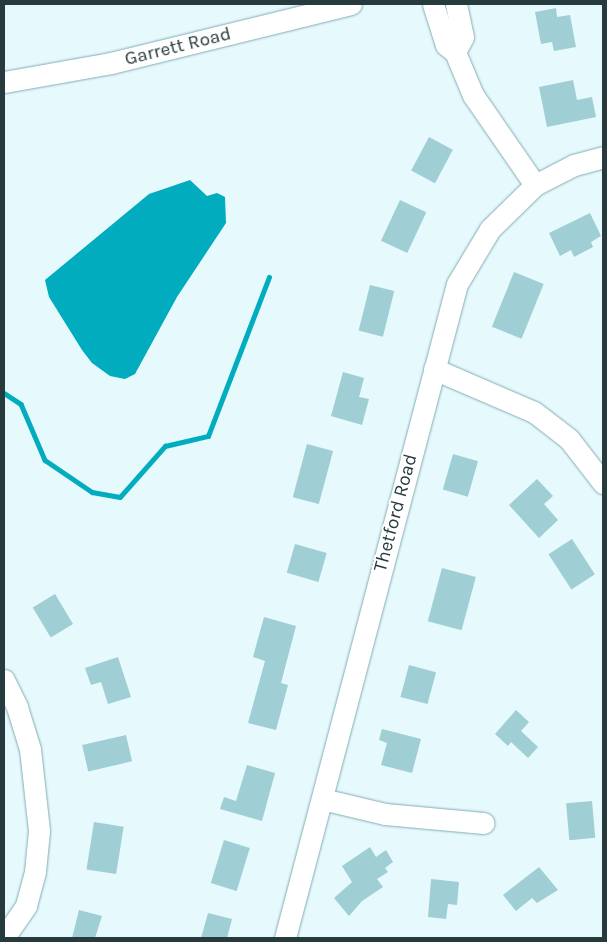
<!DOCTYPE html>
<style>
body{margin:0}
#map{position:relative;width:607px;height:942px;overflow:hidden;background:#e6f9fc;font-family:Karla,sans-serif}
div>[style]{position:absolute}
.water>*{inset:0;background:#02acbf}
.stream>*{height:4.5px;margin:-2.25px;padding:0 2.25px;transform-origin:2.25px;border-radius:2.25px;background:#02acbf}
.building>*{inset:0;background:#9fced5;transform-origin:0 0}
.roads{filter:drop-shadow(0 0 1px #80adb5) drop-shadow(0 0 1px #80adb5)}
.minor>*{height:21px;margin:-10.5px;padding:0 10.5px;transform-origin:10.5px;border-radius:10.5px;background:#fff}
span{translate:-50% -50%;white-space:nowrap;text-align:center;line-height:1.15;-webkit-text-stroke:4px #fff;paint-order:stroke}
.street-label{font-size:19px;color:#273a3d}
.frame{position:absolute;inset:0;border:5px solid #273a3d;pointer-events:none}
</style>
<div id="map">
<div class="water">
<div style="clip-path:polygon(190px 180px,207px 196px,217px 193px,225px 197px,226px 223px,177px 297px,135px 374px,125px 379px,110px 376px,92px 363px,82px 350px,49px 297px,45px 280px,149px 194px)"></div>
</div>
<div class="stream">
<div style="left:4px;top:393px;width:20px;rotate:33deg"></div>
<div style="left:21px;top:404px;width:61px;rotate:66.8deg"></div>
<div style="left:45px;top:460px;width:57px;rotate:34.2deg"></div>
<div style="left:92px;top:492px;width:28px;rotate:10deg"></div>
<div style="left:120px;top:497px;width:68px;rotate:-48.6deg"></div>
<div style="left:165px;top:446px;width:44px;rotate:-13.1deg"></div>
<div style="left:208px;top:436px;width:170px;rotate:-69deg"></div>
</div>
<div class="building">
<div style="clip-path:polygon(556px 8px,557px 17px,570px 15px,576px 47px,554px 51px,552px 42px,541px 44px,535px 12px)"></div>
<div style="clip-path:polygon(573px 80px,577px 100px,592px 97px,596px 117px,547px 127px,539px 87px)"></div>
<div style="left:429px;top:137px;width:27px;height:38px;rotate:28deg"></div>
<div style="left:400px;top:200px;width:29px;height:45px;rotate:25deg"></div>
<div style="clip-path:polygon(590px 213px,601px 236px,591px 242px,593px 247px,574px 257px,571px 250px,560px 256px,549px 233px)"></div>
<div style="left:514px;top:272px;width:32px;height:59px;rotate:22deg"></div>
<div style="left:370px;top:285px;width:25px;height:47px;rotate:14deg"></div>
<div style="clip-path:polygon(343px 372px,364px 378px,359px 397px,369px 399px,362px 425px,331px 416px)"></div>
<div style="left:307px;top:444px;width:27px;height:55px;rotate:15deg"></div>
<div style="left:453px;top:454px;width:26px;height:37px;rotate:16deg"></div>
<div style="clip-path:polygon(537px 479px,553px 496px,544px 504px,558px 520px,539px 538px,509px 505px)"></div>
<div style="left:572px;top:539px;width:42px;height:28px;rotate:57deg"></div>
<div style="left:295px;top:544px;width:33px;height:30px;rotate:16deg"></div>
<div style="left:442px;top:568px;width:35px;height:55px;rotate:15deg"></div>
<div style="left:55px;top:594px;width:35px;height:26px;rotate:59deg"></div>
<div style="clip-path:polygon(264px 617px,296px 626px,281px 683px,288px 685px,276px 730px,248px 723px,265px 661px,253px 657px)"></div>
<div style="clip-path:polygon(118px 657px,131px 697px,108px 704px,101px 682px,91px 685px,85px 668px)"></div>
<div style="left:409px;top:665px;width:28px;height:33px;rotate:15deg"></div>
<div style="clip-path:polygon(516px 710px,529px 722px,521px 731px,538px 747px,528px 758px,511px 742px,508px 746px,495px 734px)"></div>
<div style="clip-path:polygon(382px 729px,421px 739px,412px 773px,381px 765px,387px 743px,379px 740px)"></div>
<div style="left:126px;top:735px;width:27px;height:45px;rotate:77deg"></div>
<div style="clip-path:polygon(247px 765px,275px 773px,262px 821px,220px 809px,224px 797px,236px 801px)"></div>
<div style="left:592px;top:801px;width:37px;height:26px;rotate:85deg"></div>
<div style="left:94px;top:822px;width:30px;height:48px;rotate:9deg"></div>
<div style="left:224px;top:840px;width:27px;height:45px;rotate:17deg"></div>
<div style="clip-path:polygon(370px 847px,376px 857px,386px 850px,393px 862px,385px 868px,388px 872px,377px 879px,383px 887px,362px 901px,349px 916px,334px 898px,352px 882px,342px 866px)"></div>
<div style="clip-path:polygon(539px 867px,558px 890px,537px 903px,532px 898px,516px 911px,503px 895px)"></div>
<div style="clip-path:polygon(431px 879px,459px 882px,457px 905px,448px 904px,446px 919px,428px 917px)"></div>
<div style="clip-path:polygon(79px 910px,102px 916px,95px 938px,72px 938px)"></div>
<div style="clip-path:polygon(208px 913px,232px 919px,227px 938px,201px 938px)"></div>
</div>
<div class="roads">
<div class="minor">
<div style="left:433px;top:4px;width:43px;rotate:72.4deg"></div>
<div style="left:446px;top:45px;width:11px;rotate:38deg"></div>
<div style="left:455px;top:52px;width:47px;rotate:67.3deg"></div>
<div style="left:473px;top:95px;width:109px;rotate:55.4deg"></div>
<div style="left:455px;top:52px;width:17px;rotate:-62deg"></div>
<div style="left:463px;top:37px;width:34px;rotate:-102deg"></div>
<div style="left:4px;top:82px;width:109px;rotate:-10.1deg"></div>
<div style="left:111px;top:63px;width:247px;rotate:-13.8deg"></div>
<div style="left:434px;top:369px;width:109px;rotate:23.3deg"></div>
<div style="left:534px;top:412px;width:44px;rotate:37.6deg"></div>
<div style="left:569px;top:439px;width:56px;rotate:52.3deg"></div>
<div style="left:4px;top:680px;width:30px;rotate:64deg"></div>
<div style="left:17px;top:707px;width:44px;rotate:72.8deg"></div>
<div style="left:30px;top:749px;width:82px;rotate:83.7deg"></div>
<div style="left:39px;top:831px;width:41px;rotate:95.6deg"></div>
<div style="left:35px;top:872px;width:35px;rotate:105deg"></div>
<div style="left:26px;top:906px;width:38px;rotate:125deg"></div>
<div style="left:322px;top:799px;width:65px;rotate:13.4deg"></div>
<div style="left:385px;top:814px;width:99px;rotate:5.2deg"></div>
<div style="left:285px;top:938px;width:676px;rotate:-75.27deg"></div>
<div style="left:457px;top:284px;width:64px;rotate:-59deg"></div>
<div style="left:490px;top:229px;width:63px;rotate:-44.4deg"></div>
<div style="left:535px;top:185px;width:44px;rotate:-27.1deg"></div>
<div style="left:574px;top:165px;width:30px;rotate:-15deg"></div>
</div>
</div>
<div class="street-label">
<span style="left:178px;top:47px;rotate:-14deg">Garrett Road</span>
<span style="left:396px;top:513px;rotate:-75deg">Thetford Road</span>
</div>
<div class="frame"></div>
</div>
